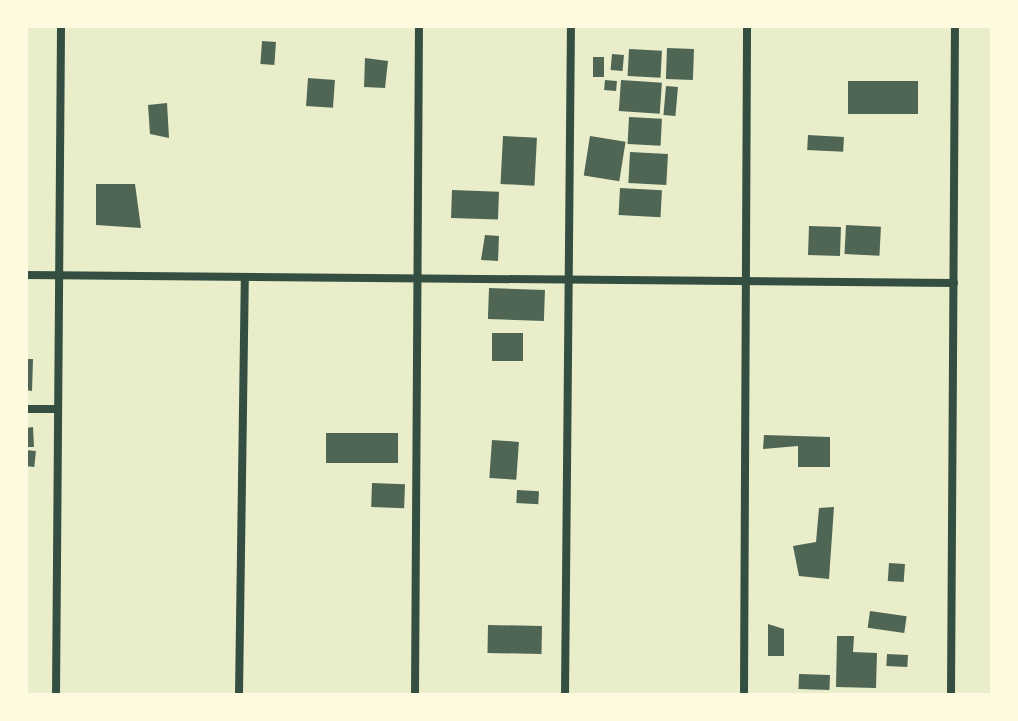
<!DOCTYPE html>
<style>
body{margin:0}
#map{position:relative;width:1018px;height:721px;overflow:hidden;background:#e9edc9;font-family:"PT Sans Narrow",sans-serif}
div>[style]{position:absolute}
.building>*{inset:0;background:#4f6655;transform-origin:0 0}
.minor>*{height:8px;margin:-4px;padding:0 4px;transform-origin:4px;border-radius:4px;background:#344e41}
span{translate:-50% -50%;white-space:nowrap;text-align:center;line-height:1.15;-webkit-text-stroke:8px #fefae0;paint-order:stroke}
.frame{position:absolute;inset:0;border:28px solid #fefae0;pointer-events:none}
</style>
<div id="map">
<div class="building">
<div style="left:262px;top:41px;width:14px;height:23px;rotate:4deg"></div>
<div style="left:667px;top:48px;width:27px;height:31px;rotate:2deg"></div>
<div style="left:629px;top:49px;width:33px;height:27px;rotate:3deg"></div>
<div style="left:612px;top:54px;width:12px;height:16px;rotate:5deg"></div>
<div style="left:593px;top:57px;width:11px;height:20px"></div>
<div style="clip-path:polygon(365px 58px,388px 61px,385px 88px,364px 87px)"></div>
<div style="left:308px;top:78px;width:27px;height:28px;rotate:4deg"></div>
<div style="left:605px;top:80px;width:12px;height:10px;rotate:5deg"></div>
<div style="left:621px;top:80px;width:41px;height:31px;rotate:4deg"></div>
<div style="left:848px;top:81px;width:70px;height:33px"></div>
<div style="left:666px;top:86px;width:12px;height:29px;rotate:5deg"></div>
<div style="clip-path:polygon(167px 103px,169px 138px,150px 134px,148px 105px)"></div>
<div style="left:629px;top:117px;width:33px;height:27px;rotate:3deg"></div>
<div style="left:808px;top:135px;width:36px;height:15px;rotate:3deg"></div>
<div style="left:503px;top:136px;width:34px;height:48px;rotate:3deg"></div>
<div style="left:590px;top:136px;width:36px;height:40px;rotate:9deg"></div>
<div style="left:630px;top:152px;width:38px;height:31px;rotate:3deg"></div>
<div style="clip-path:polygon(96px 184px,135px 184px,141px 228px,96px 225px)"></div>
<div style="left:620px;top:188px;width:42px;height:27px;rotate:3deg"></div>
<div style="left:452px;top:190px;width:47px;height:28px;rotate:2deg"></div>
<div style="left:846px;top:225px;width:35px;height:29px;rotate:3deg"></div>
<div style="left:809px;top:226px;width:32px;height:29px;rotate:2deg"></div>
<div style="clip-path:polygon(485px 235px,499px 236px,498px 261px,481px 260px)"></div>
<div style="left:489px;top:288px;width:56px;height:31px;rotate:2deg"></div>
<div style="left:492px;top:333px;width:31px;height:28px"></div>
<div style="clip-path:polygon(26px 359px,33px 359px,32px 391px,26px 390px)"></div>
<div style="clip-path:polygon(33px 427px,34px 447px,26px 447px,26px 428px)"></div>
<div style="left:326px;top:433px;width:72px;height:30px"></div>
<div style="clip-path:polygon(764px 435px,830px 437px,830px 467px,798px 467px,798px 446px,763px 449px)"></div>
<div style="left:492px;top:440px;width:27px;height:38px;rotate:4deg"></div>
<div style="left:26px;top:450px;width:10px;height:16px;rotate:6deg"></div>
<div style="left:372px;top:483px;width:33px;height:24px;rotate:2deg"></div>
<div style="left:517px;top:490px;width:22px;height:13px;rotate:3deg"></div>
<div style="clip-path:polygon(834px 507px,829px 579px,799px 576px,793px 546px,816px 542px,819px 508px)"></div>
<div style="left:889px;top:563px;width:16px;height:18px;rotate:4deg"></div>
<div style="left:870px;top:611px;width:37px;height:17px;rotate:8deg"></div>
<div style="clip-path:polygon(768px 624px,784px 629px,784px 656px,768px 656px)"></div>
<div style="left:488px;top:625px;width:54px;height:28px;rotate:1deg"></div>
<div style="clip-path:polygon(837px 636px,854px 636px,853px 652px,877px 653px,876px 688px,836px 687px)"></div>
<div style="left:887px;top:654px;width:21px;height:12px;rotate:3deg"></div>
<div style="left:799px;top:674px;width:31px;height:15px;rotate:2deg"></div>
</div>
<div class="minor">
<div style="left:26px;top:275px;width:928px;rotate:0.49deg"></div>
<div style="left:26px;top:409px;width:32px"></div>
<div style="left:56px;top:695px;width:669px;rotate:-89.57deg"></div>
<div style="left:239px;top:695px;width:418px;rotate:-89.2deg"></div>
<div style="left:415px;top:695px;width:669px;rotate:-89.66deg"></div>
<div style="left:565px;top:695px;width:669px;rotate:-89.49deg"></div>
<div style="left:744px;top:695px;width:669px;rotate:-89.74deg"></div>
<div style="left:951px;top:695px;width:669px;rotate:-89.66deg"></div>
</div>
<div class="frame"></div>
</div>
